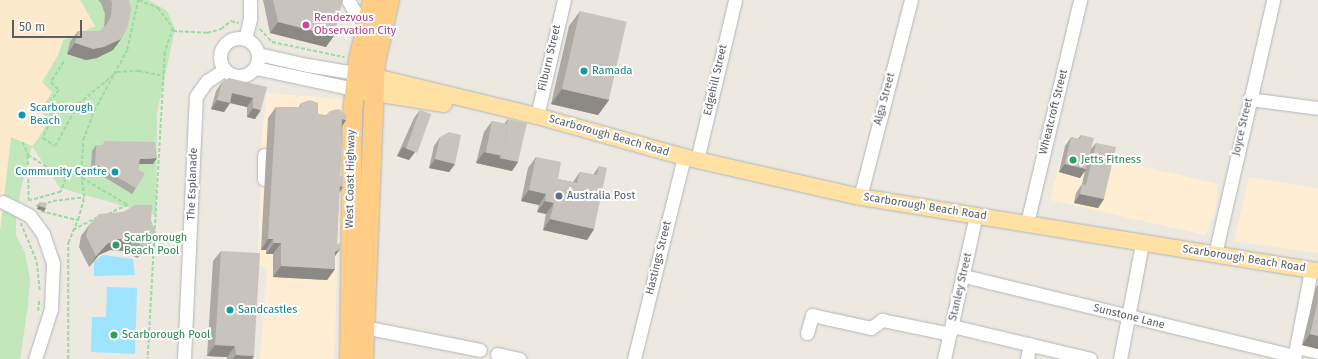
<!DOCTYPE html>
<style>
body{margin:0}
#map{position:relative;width:1318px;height:359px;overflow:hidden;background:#ede8e0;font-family:"Fira Sans",sans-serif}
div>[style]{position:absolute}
.commercial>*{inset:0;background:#ffeed3}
.green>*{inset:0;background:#c1e7ba}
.sand>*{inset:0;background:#fde9cb}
.water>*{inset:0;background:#9ee4ff}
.path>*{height:1.5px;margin-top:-0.75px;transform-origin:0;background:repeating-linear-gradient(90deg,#9cdaa2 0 4px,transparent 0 6px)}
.roads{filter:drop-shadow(0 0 1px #b1b5b9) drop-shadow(0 0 1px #b1b5b9)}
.minor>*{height:13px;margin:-6.5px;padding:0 6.5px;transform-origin:6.5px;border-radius:6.5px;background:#fff}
.minor>.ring{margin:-6.5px;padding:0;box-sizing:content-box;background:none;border:13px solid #fff;border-radius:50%}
.major>*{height:16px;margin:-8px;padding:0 8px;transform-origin:8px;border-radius:8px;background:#ffe2a3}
.highway>*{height:19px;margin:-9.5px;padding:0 9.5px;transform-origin:9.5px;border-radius:9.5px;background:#ffcd85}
.wall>*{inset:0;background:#aca8a3}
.shaded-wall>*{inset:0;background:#8c8884}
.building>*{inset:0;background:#c8c3bd;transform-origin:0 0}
.dots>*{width:11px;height:11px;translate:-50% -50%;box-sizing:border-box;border:2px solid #fff;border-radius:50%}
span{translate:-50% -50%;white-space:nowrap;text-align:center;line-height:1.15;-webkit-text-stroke:4px #fff;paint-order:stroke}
.hotel-label{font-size:11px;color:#b23c85}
.left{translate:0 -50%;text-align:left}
.street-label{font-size:11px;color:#595e62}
.culture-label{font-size:11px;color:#0d838f}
.right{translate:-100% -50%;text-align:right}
.leisure-label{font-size:11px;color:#27864d}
.service-label{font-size:11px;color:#4e5e75}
.scale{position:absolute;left:12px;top:20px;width:70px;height:18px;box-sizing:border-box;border:2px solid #595e62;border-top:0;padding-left:5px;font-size:12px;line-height:14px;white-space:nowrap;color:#595e62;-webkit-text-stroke:3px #fff;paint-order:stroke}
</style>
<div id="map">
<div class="commercial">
<div style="clip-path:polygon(267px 93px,343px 99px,334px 359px,260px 359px,267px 270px,258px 263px,261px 143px)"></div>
<div style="clip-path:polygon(1066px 140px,1112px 151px,1119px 161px,1218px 184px,1215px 214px,1205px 235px,1050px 200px)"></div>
<div style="clip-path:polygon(1249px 177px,1318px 188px,1318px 253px,1234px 241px)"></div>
</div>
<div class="green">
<div style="clip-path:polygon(80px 0,149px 0,167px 11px,175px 29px,157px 113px,156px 215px,60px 188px,32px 146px,21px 188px,16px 219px,16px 235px,25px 253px,30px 279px,28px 305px,20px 359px,0 359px,0 230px,11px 137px,38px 139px,49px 119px,39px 111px,42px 82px,58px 55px,63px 40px,95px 26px)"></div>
</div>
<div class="sand">
<div style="clip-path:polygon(0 0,80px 0,95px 26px,63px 40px,58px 55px,42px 82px,52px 92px,40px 111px,49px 119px,38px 139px,32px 146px,11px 137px,0 230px)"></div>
</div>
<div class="water">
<div style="clip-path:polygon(103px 255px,133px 259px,135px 275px,94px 276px,94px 261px)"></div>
<div style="clip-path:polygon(107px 287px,137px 288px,135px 354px,91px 352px,92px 317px,106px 317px)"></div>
</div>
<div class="path">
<div style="left:139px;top:0;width:21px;rotate:23deg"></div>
<div style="left:158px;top:8px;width:25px;rotate:53deg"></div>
<div style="left:173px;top:28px;width:25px;rotate:108deg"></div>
<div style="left:165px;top:52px;width:307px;rotate:93.2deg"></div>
<div style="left:260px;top:29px;width:18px;rotate:47deg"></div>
<div style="left:272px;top:42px;width:74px;rotate:11.8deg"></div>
<div style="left:173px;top:31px;width:34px;rotate:3deg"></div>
<div style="left:207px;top:33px;width:15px;rotate:-16deg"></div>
<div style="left:221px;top:29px;width:13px;rotate:-39deg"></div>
<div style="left:231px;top:21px;width:8px;rotate:14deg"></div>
<div style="left:64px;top:62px;width:24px;rotate:123deg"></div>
<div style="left:51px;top:82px;width:11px;rotate:45deg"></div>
<div style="left:59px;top:90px;width:23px;rotate:124deg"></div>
<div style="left:46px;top:109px;width:11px;rotate:41deg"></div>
<div style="left:54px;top:116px;width:25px;rotate:117deg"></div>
<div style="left:43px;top:138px;width:14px;rotate:34deg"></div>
<div style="left:55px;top:146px;width:48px;rotate:-61.3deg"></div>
<div style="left:78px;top:104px;width:50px;rotate:-39.4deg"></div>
<div style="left:117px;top:72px;width:22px;rotate:-3deg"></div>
<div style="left:139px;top:71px;width:25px;rotate:11deg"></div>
<div style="left:23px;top:142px;width:14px;rotate:69deg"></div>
<div style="left:28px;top:155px;width:48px;rotate:88.8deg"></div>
<div style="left:28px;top:155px;width:45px;rotate:32.3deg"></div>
<div style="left:66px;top:179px;width:14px;rotate:111deg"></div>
<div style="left:61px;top:192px;width:32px;rotate:164deg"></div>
<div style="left:82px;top:178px;width:53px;rotate:30.4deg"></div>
<div style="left:128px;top:205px;width:21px;rotate:155deg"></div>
<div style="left:36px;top:206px;width:18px;rotate:-16deg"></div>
<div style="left:53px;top:201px;width:31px;rotate:-7deg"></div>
<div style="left:41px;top:211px;width:38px;rotate:14deg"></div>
<div style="left:21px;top:223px;width:42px;rotate:67.7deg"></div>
<div style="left:37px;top:262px;width:29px;rotate:84deg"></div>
<div style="left:73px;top:230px;width:26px;rotate:-28deg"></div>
<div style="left:38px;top:311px;width:12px;rotate:-85deg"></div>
<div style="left:68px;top:359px;width:116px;rotate:-90deg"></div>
<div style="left:68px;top:243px;width:25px;rotate:-67deg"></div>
<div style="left:78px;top:220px;width:24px;rotate:-75deg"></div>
<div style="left:84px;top:197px;width:26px;rotate:-97deg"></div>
<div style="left:81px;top:171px;width:31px;rotate:-86deg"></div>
<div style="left:83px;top:140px;width:31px;rotate:-69deg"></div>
<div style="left:94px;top:111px;width:69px;rotate:-61.6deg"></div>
<div style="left:127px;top:50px;width:51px;rotate:-77.6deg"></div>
</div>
<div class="roads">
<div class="minor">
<div style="left:348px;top:0;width:13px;rotate:61deg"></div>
<div style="left:354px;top:11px;width:15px;rotate:32deg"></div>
<div class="ring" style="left:220px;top:38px;width:25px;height:25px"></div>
<div style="left:245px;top:39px;width:21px;rotate:-76deg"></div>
<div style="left:250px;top:19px;width:19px;rotate:-90deg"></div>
<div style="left:258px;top:54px;width:50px;rotate:12.7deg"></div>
<div style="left:307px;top:65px;width:50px;rotate:9.3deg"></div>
<div style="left:256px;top:68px;width:100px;rotate:12.1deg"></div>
<div style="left:1249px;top:99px;width:70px;rotate:7.4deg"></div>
<div style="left:537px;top:116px;width:119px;rotate:-76.9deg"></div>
<div style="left:697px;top:160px;width:164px;rotate:-76.6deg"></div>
<div style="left:264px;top:179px;width:24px;rotate:-90deg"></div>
<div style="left:860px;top:197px;width:203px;rotate:-75.5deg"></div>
<div style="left:3px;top:202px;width:30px;rotate:27deg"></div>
<div style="left:30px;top:216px;width:22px;rotate:54deg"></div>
<div style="left:43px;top:234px;width:31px;rotate:71deg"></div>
<div style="left:53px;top:263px;width:46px;rotate:92.5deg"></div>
<div style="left:51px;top:309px;width:52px;rotate:107.7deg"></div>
<div style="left:1027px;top:223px;width:229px;rotate:-76.6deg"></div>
<div style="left:1215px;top:254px;width:261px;rotate:-77.1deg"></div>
<div style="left:964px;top:276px;width:340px;rotate:13.6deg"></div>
<div style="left:952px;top:326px;width:142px;rotate:13.4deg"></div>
<div style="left:364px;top:327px;width:118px;rotate:11.2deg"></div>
<div style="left:807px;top:333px;width:19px;rotate:-74deg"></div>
<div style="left:812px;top:315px;width:60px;rotate:12.4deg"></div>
<div style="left:871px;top:328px;width:14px;rotate:-36deg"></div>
<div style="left:882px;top:320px;width:69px;rotate:11.6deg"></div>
<div style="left:1297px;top:347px;width:22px;rotate:13deg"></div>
<div style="left:497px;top:354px;width:23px;rotate:13deg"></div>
<div style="left:184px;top:359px;width:263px;rotate:-87.4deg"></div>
<div style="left:196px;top:96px;width:19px;rotate:-54deg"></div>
<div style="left:207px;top:81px;width:20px;rotate:-33deg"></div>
<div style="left:634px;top:359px;width:208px;rotate:-76.1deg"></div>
<div style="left:944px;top:359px;width:148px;rotate:-77.5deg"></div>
<div style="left:1027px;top:359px;width:15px;rotate:-79deg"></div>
<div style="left:1120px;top:359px;width:117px;rotate:-79.2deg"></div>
<div style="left:1294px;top:359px;width:91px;rotate:-79.2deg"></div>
</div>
<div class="major">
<div style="left:363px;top:74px;width:179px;rotate:13.6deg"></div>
<div style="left:537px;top:116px;width:153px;rotate:15.6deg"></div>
<div style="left:684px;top:157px;width:180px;rotate:12.8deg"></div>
<div style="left:860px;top:197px;width:464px;rotate:9.2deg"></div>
<div style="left:362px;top:91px;width:83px;rotate:9deg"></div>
</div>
<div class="highway">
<div style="left:349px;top:359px;width:248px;rotate:-89.3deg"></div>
<div style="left:352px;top:111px;width:52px;rotate:-83.4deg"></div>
<div style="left:358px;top:59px;width:61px;rotate:-76.7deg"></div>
<div style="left:363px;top:359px;width:297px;rotate:-87.7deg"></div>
<div style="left:375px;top:62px;width:64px;rotate:-77.3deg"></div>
</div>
</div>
<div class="wall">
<div style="clip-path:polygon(98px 0,129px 0,121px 39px,113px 50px,97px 58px,86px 60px,67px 54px,70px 42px,78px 31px,100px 31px,104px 27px,105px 14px,101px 3px)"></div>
<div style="clip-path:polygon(263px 0,343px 0,326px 47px,270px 33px)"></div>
<div style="clip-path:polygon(580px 11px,609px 100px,598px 115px,551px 104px,569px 26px)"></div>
<div style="clip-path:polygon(222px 82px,267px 87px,255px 119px,247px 117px,247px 107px,230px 103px,224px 112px,211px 109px,216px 91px)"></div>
<div style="clip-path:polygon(301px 103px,318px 114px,346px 120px,342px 126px,340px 176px,343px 187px,339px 192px,337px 244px,340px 249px,335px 256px,335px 269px,327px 280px,273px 277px,273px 254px,266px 254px,266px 250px,261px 250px,268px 118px,276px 107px,299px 107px)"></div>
<div style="clip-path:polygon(420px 110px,415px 152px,409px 160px,397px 156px,414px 118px)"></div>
<div style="clip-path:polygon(508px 119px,518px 162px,512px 171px,476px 163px,484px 132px,492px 121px,504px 124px)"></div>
<div style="clip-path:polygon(1081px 135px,1091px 149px,1096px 143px,1104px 199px,1098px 208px,1074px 203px,1076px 193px,1082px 184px,1085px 171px,1080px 178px,1059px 172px,1065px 146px,1071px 137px,1078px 139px)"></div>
<div style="clip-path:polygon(440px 137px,455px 164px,449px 172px,429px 168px,434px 146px)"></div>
<div style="clip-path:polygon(96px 145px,153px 164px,139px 164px,136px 188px,132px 194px,91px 169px,92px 151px)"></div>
<div style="clip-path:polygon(536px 157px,558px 179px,573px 182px,580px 172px,593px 175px,599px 166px,594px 229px,587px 240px,543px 230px,546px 214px,537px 212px,539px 205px,521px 201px,528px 168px)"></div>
<div style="clip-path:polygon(40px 202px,46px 208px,44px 211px,37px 209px,38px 205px)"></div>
<div style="clip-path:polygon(123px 212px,146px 250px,137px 258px,125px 251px,110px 250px,99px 255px,89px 267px,79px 247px,81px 236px,89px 225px)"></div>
<div style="clip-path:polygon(221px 251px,254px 356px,252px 359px,227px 359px,227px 357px,207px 356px,213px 261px)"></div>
<div style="clip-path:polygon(1318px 285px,1318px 349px,1302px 345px,1316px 287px)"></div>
</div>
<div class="shaded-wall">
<div style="clip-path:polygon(278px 22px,334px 36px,326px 47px,270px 33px)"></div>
<div style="clip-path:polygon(121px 39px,113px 50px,97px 58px,86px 60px,67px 54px,75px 43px)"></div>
<div style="clip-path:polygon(562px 89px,609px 100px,598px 115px,551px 104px)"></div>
<div style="clip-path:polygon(232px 93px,253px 98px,247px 107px,226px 102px)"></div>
<div style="clip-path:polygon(217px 100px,230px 103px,224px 112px,211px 109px)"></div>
<div style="clip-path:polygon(253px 108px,261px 110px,255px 119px,247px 117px)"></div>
<div style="clip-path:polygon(342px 119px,346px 120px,339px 131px)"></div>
<div style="clip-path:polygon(403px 147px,415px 152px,409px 160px,397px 156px)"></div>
<div style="clip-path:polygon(484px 152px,501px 156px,518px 162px,512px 171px,476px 163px)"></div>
<div style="clip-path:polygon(157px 158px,153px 164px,136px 164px,140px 159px)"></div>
<div style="clip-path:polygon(435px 159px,455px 164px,449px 172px,429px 168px)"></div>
<div style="clip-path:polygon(1065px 164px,1086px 169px,1080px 178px,1059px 172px)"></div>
<div style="clip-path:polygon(340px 186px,343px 187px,336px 198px)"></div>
<div style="clip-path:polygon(529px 190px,546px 194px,539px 205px,521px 201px)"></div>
<div style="clip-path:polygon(1080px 194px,1104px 199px,1098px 208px,1074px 203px)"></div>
<div style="clip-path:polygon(545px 201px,554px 203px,546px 214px,537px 212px)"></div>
<div style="clip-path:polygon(39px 206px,46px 208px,44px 211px,37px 209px)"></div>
<div style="clip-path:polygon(550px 219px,594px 229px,587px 240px,543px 230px)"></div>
<div style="clip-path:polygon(118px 239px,133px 240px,125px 251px,110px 250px,99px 255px,89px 267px,96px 256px,107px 244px)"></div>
<div style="clip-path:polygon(154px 239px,146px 250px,137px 258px,144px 247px)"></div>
<div style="clip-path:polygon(268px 239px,273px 239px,266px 250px,261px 250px)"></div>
<div style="clip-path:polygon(274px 243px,281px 243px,273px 254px,266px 254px)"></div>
<div style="clip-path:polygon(340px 249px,332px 260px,335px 252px)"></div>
<div style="clip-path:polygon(281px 266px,335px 269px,327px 280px,273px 277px)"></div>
<div style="clip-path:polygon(1310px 334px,1318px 336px,1318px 349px,1302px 345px)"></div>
<div style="clip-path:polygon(215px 345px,235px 346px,227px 357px,207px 356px)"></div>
<div style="clip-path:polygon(236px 355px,254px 356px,252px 359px,233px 359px)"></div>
</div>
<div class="building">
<div style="clip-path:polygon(111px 0,129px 0,131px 9px,127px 29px,121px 39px,104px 47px,93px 49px,75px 43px,78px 31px,100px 31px,107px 24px,111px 16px,112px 3px)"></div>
<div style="clip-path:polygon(273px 0,343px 0,334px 36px,278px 22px)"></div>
<div style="left:580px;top:11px;width:48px;height:80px;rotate:13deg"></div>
<div style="clip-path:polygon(229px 78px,267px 87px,261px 110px,253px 108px,253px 98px,232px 93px,230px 103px,217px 100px,222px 82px)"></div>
<div style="clip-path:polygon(310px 100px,318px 103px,318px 114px,326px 115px,330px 111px,339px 109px,347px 116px,346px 120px,342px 119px,340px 176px,343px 176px,343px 187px,340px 186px,337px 244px,340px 243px,340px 249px,335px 252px,335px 269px,281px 266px,281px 243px,274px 243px,273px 239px,268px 239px,276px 107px,301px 107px,301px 103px)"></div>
<div style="left:420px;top:110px;width:12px;height:41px;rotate:20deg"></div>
<div style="clip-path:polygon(508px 119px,527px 123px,518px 162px,499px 158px,501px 156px,508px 124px,507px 124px)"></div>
<div style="left:492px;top:121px;width:16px;height:32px;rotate:11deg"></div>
<div style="clip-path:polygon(449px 132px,461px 135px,455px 164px,435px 159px,440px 137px)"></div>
<div style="clip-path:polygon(1081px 135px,1094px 138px,1086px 169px,1065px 164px,1071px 137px,1080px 139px)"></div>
<div style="clip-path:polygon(105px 141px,155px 142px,157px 158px,140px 159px,138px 169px,145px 174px,136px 188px,95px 164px,96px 145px,102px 145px)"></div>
<div style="clip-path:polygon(1096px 143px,1116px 147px,1104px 199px,1080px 194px,1082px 184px,1086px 185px)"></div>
<div style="clip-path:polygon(536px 157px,561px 162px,558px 179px,577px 183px,580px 172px,597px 175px,599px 166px,607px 168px,594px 229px,550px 219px,554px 203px,545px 201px,546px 194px,529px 190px)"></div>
<div style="clip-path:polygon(40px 202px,47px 203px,46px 208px,39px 206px)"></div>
<div style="clip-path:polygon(135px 205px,152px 205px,151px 220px,156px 233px,154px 239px,144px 247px,133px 240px,118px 239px,107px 244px,96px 256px,86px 236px,89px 225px,99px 214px,123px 212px)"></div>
<div style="clip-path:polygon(221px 251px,260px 253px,254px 356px,236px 355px,235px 346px,215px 345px)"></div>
<div style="clip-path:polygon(1318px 301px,1318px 336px,1310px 334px)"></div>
</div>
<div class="dots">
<div style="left:306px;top:25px;background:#d1479c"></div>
<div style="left:584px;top:71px;background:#0f9aa8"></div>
<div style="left:22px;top:115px;background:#0f9aa8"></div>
<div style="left:1073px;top:160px;background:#2e9e5b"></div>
<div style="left:115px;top:172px;background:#0f9aa8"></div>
<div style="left:559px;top:196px;background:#5c6f8a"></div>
<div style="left:116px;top:245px;background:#2e9e5b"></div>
<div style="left:230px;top:310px;background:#0f9aa8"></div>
<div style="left:114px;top:335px;background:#2e9e5b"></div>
</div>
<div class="hotel-label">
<span class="left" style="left:314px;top:25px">Rendezvous<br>Observation City</span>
</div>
<div class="street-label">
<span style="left:550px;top:58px;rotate:-77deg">Filburn Street</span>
<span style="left:716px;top:80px;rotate:-77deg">Edgehill Street</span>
<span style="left:885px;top:99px;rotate:-75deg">Alga Street</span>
<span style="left:1054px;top:112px;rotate:-76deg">Wheatcroft Street</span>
<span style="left:1243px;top:127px;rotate:-77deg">Joyce Street</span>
<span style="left:609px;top:136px;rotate:16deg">Scarborough Beach Road</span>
<span style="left:351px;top:179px;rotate:-89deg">West Coast Highway</span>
<span style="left:193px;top:184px;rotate:-88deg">The Esplanade</span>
<span style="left:925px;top:207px;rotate:9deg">Scarborough Beach Road</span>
<span style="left:659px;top:258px;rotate:-76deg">Hastings Street</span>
<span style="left:1244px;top:259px;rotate:9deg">Scarborough Beach Road</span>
<span style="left:961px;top:287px;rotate:-77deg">Stanley Street</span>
<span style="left:1129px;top:317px;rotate:14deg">Sunstone Lane</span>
</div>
<div class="culture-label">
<span class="left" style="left:592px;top:71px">Ramada</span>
<span class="left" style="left:30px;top:115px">Scarborough<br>Beach</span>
<span class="right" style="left:107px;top:172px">Community Centre</span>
<span class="left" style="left:238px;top:310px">Sandcastles</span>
</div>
<div class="leisure-label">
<span class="left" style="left:1081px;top:160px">Jetts Fitness</span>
<span class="left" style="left:124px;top:245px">Scarborough<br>Beach Pool</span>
<span class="left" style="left:122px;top:335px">Scarborough Pool</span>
</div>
<div class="service-label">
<span class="left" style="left:567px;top:196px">Australia Post</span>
</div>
<div class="scale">50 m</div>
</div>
